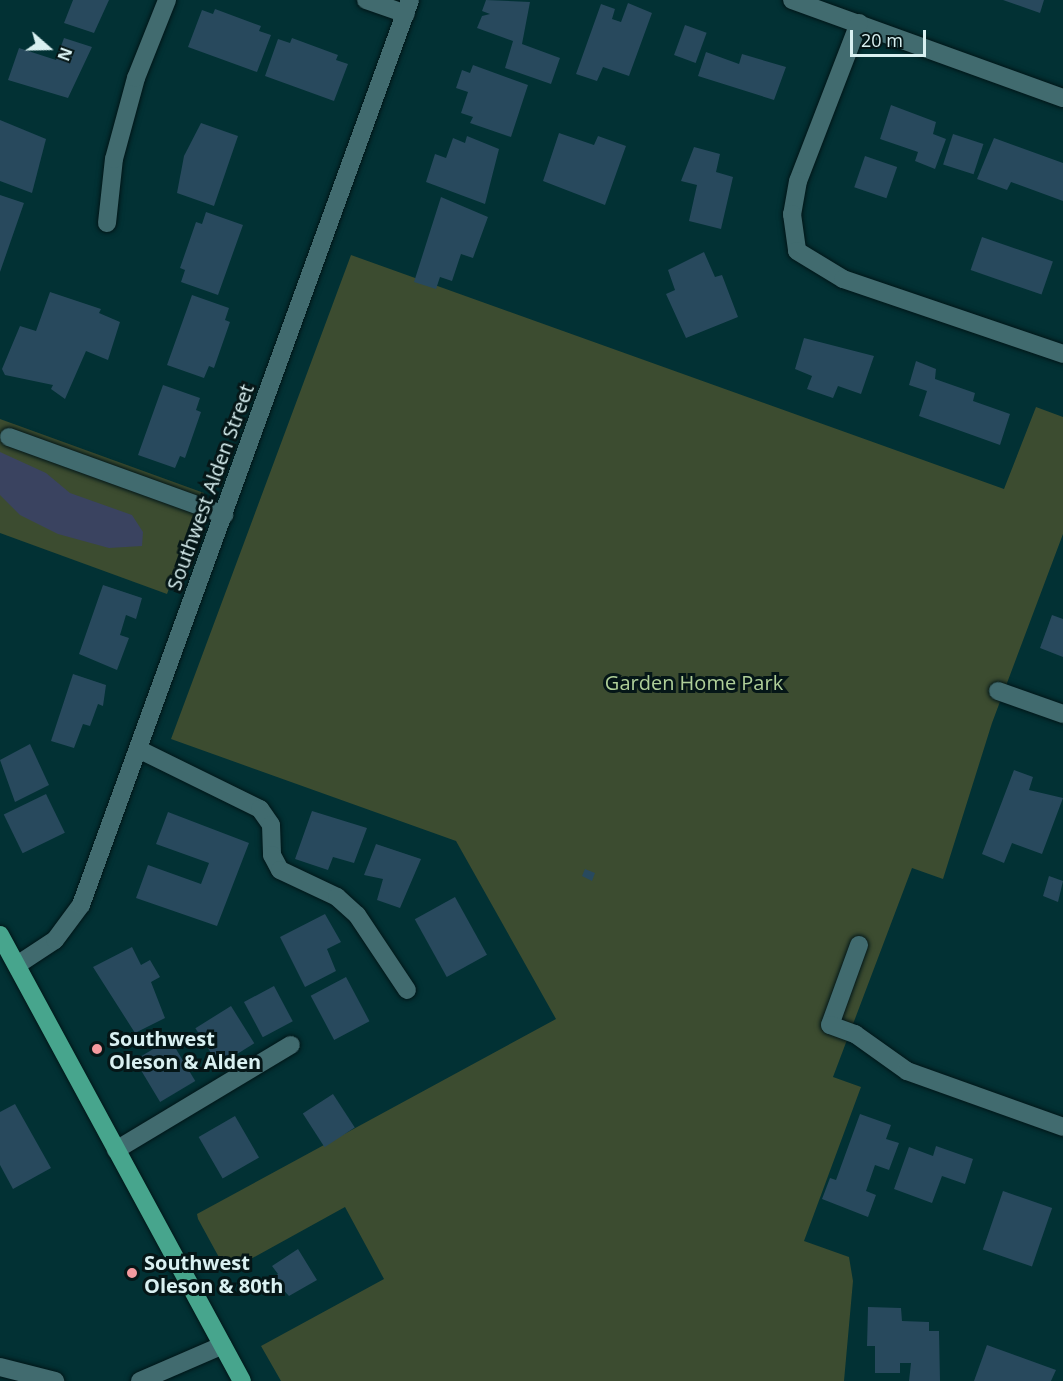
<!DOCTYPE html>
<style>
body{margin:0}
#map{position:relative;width:1063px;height:1381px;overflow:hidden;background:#023134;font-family:"Open Sans",sans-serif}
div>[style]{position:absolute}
.green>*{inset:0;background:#3c4c30}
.water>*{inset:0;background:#3a4360}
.building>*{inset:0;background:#28495d;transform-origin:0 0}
.roads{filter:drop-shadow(0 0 2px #021618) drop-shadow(0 0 2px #021618)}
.minor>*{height:18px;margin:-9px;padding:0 9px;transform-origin:9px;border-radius:9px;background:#416b6f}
.major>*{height:18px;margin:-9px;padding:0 9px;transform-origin:9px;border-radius:9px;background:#47a58d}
.dots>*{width:16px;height:16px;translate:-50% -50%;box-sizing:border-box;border:3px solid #051617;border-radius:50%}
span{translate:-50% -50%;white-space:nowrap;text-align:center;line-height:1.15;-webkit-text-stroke:6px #051617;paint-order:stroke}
.street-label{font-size:20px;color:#d9f0f1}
.park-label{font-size:20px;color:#afcf98}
.poi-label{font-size:20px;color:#d9f0f1;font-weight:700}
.left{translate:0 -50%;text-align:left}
.north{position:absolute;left:18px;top:18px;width:60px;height:60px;-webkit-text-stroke:4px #051617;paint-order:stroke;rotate:110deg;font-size:16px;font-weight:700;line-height:24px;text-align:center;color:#d9f0f1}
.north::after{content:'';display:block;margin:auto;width:21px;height:27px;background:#d9f0f1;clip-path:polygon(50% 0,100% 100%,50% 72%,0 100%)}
.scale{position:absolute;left:850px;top:30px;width:76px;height:27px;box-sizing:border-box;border:3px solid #d9f0f1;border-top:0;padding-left:8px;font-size:18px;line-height:21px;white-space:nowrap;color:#d9f0f1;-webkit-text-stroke:4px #051617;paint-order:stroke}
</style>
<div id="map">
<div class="green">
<div style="clip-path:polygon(351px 255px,1004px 489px,1036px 407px,1063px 417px,1063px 534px,992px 723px,943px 879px,912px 868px,833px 1077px,861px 1087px,804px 1241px,849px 1257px,853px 1281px,844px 1381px,281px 1381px,261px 1346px,384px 1279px,345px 1207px,227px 1272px,198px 1219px,197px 1214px,556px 1019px,456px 841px,171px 739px)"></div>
<div style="clip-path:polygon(0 419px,204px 493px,167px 594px,0 533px)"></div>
</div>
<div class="water">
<div style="clip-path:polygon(0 452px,46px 473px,70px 493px,132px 515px,143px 532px,142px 546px,109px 548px,58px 534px,20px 515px,0 495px)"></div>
</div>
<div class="building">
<div style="clip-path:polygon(73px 0,109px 0,94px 33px,64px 23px)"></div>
<div style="clip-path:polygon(486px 0,530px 2px,522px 44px,560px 58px,551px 84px,505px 68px,513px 41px,477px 28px,482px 16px,490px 14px,482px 11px)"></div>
<div style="clip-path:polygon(1003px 0,1044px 0,1040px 13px)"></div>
<div style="clip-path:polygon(628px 3px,652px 13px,629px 76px,603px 67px,597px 81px,576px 74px,601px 4px,615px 9px,612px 19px,621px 22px)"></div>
<div style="clip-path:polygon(215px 9px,261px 26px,259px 31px,271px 35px,257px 72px,188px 47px,202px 10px,213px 14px)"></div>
<div style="left:685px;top:25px;width:23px;height:32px;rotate:20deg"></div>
<div style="clip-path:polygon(64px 38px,92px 47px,68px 98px,8px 80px,19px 48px,56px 60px)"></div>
<div style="clip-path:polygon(292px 38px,338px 55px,336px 60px,348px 64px,334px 101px,265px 76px,278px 39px,290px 43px)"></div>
<div style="clip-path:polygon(706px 52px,739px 64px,742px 54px,786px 67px,774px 100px,698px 76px)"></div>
<div style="clip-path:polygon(473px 65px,528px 85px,511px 137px,470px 123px,473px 117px,461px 113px,468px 92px,456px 88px,462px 70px,470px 73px)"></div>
<div style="clip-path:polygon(891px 105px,936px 122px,933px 134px,946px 139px,935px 169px,915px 161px,918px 152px,880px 139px)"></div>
<div style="clip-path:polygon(0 120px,46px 139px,32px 193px,0 181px)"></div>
<div style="clip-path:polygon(201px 123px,238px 136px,214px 206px,177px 193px,184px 156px)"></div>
<div style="clip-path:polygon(559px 133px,594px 145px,598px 136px,626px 146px,605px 205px,543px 181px)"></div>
<div style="left:953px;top:134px;width:32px;height:32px;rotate:18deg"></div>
<div style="clip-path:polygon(467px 136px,499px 149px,485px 204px,426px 182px,435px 154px,446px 158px,453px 138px,465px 143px)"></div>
<div style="clip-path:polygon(994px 138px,1063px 163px,1063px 201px,1011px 182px,1007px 190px,977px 179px)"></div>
<div style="clip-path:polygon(694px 147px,720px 154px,716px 172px,733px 177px,721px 229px,689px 221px,697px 185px,681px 181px)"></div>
<div style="left:865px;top:156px;width:34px;height:33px;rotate:19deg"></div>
<div style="clip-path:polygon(0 195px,24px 203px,0 272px)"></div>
<div style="clip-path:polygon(441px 197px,488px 217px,473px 258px,461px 254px,452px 281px,440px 277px,436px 289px,414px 282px)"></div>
<div style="clip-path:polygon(206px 212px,243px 225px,218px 295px,181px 282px,185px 270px,180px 268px,196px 222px,202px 224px)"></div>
<div style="left:982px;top:237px;width:75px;height:35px;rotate:19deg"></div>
<div style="clip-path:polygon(704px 252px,715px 277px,722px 275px,738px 317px,686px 338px,666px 294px,675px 290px,668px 270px)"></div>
<div style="clip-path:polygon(50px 292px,101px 309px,99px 313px,120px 322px,108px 360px,86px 351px,65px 399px,51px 389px,53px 385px,5px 375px,2px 369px,20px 326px,36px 331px)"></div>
<div style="clip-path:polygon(192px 295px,229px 308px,225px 320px,230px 322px,214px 368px,209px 366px,204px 378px,167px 365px)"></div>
<div style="clip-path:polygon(804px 338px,874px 356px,861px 394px,838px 386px,833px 398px,807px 389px,812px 376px,795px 369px)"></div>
<div style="clip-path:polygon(916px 361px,936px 369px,935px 379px,975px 393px,973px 401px,1010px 414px,1000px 445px,919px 416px,927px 391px,909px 385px)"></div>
<div style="clip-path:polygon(163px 385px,200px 398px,196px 410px,201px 412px,185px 458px,180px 456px,175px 468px,138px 455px)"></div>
<div style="clip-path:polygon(103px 585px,142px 598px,136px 619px,126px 615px,120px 635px,129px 638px,117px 670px,79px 654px)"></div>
<div style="clip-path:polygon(1052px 615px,1063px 619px,1063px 657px,1040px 648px)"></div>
<div style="clip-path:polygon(73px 674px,106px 685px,103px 706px,98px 704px,90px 726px,83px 724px,74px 748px,51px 741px)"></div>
<div style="clip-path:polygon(30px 744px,49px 785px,15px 802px,0 760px)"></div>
<div style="clip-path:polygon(1014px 770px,1033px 777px,1029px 790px,1063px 798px,1042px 854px,1012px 843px,1004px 863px,982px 854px)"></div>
<div style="left:46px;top:794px;width:43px;height:47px;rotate:64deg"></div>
<div style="clip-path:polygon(312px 811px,367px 828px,354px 863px,333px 857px,328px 870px,295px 859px)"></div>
<div style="clip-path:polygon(168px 812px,249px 843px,217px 926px,136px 898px,148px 865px,201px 884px,209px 863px,156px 844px)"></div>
<div style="clip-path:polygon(376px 844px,421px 859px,400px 908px,377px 900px,383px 879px,364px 875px)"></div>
<div style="clip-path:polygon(585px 869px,595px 873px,592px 881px,582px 876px)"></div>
<div style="clip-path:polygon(1049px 876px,1063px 881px,1058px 902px,1043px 896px)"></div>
<div style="left:455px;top:897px;width:66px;height:46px;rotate:61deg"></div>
<div style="clip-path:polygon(325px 914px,341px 942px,327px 949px,336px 971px,305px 987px,280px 937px)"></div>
<div style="clip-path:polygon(132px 947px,141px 965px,150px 960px,160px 977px,151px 982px,165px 1018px,135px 1033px,93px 967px)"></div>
<div style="left:346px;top:977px;width:50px;height:40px;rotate:62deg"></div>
<div style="left:274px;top:986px;width:40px;height:34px;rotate:62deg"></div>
<div style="left:231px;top:1006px;width:44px;height:42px;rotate:58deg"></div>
<div style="left:170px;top:1039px;width:49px;height:41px;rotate:59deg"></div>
<div style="left:333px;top:1094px;width:40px;height:36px;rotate:57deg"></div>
<div style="clip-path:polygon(15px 1104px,51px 1168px,13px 1189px,0 1165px,0 1112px)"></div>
<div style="clip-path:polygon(860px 1114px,891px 1125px,886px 1139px,899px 1143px,889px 1170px,875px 1165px,866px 1191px,876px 1195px,868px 1217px,822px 1199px,830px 1178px,836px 1180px)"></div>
<div style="left:235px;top:1116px;width:48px;height:42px;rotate:60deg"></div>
<div style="clip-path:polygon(936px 1146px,973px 1159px,965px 1184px,942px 1176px,932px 1203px,894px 1189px,909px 1147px,933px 1156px)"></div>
<div style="left:1003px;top:1191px;width:52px;height:62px;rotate:19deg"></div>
<div style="clip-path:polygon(298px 1249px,317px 1280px,289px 1296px,272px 1278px,278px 1274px,272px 1266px)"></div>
<div style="clip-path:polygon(868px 1307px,901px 1308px,902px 1321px,929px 1322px,929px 1331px,939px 1331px,940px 1381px,909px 1381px,911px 1363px,900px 1363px,900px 1373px,875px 1373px,875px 1346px,867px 1346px)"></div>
<div style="clip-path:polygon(987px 1345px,1056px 1370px,1051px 1381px,974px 1381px)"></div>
</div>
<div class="roads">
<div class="minor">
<div style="left:366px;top:0;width:42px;rotate:19.3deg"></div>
<div style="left:792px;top:0;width:288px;rotate:19.9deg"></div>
<div style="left:859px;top:23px;width:169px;rotate:111.1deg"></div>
<div style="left:798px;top:181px;width:34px;rotate:100deg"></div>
<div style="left:792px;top:214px;width:37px;rotate:82deg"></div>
<div style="left:797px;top:251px;width:54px;rotate:31.3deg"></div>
<div style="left:843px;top:279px;width:232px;rotate:18.8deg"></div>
<div style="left:107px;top:223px;width:64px;rotate:-83.8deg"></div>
<div style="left:114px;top:159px;width:84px;rotate:-74.8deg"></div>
<div style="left:136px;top:78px;width:84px;rotate:-68.3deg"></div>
<div style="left:9px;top:437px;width:229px;rotate:19.9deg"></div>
<div style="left:998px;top:691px;width:69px;rotate:19.5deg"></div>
<div style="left:138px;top:749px;width:136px;rotate:26.2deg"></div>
<div style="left:260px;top:809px;width:19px;rotate:55deg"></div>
<div style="left:271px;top:825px;width:30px;rotate:88deg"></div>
<div style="left:272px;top:855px;width:17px;rotate:62deg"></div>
<div style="left:280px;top:870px;width:63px;rotate:25.3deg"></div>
<div style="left:337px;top:897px;width:27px;rotate:42deg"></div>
<div style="left:357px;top:915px;width:90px;rotate:56.3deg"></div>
<div style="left:859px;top:945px;width:85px;rotate:109.9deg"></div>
<div style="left:830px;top:1025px;width:27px;rotate:20deg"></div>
<div style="left:855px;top:1034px;width:64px;rotate:35.4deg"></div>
<div style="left:907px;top:1071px;width:166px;rotate:19.7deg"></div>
<div style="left:17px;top:965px;width:45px;rotate:-33.3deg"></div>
<div style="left:55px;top:940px;width:44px;rotate:-53.4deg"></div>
<div style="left:81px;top:905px;width:963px;rotate:-70.02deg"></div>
<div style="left:116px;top:1150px;width:204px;rotate:-31deg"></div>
<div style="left:0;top:1367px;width:57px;rotate:14.3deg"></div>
<div style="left:140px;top:1381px;width:90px;rotate:-23.4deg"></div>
</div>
<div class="major">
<div style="left:0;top:935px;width:507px;rotate:61.52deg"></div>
</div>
</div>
<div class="dots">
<div style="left:97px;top:1049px;background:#f49a9f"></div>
<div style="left:132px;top:1273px;background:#f49a9f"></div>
</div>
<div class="street-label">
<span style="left:210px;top:487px;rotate:-70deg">Southwest Alden Street</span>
</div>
<div class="park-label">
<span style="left:694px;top:682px">Garden Home Park</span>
</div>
<div class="poi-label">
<span class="left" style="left:109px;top:1050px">Southwest<br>Oleson &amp; Alden</span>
<span class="left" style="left:144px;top:1274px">Southwest<br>Oleson &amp; 80th</span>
</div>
<div class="north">N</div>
<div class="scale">20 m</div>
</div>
